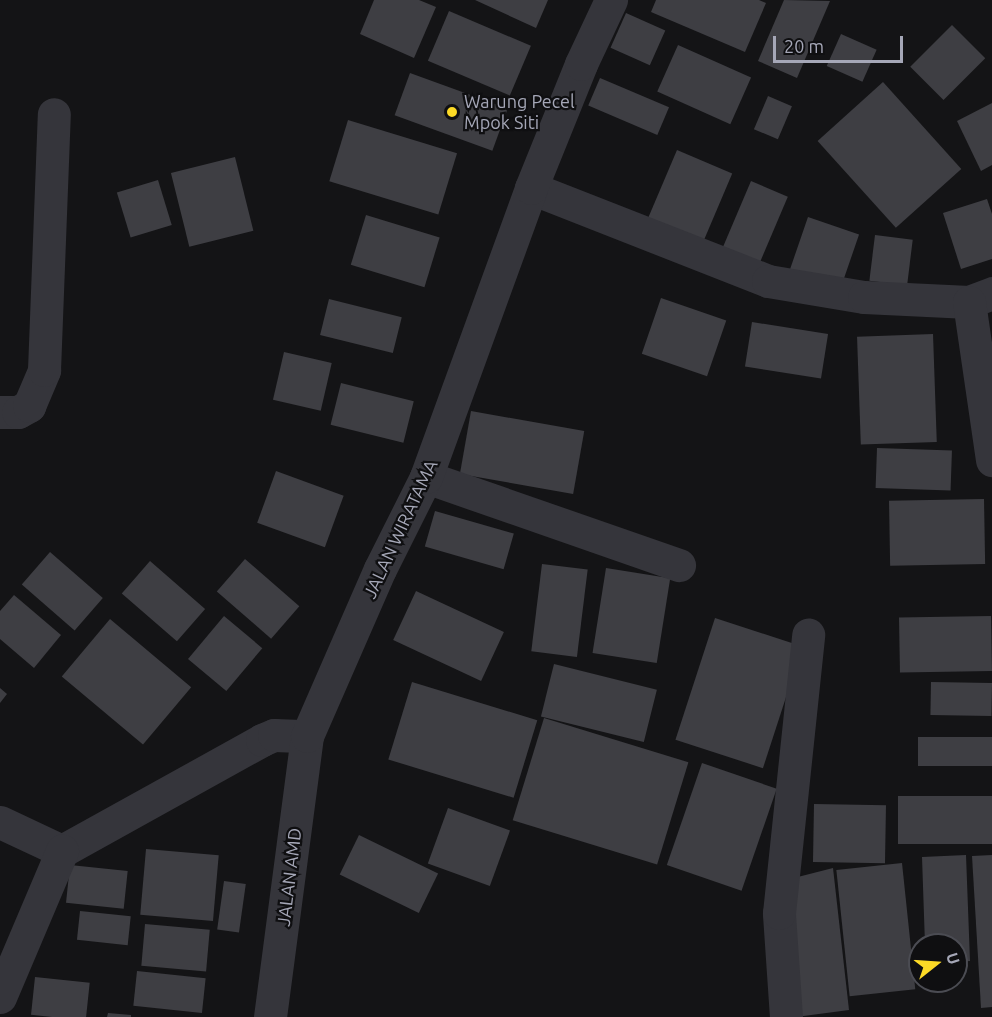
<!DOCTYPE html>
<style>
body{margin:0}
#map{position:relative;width:992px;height:1017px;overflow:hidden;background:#141416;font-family:Ubuntu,sans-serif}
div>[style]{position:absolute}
.building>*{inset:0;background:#3e3e43;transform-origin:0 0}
.minor>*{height:33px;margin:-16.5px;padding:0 16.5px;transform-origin:16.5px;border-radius:16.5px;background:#35353b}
.dots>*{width:16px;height:16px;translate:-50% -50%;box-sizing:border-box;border:3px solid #0f0f11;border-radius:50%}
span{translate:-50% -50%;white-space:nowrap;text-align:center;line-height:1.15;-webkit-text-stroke:4.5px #0f0f11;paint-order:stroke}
.poi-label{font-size:18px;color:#a5a7b7}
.left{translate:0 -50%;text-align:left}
.street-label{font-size:18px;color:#a5a7b7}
.north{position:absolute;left:908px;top:933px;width:60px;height:60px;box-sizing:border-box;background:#0f0f11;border:2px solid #4b4c53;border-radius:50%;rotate:73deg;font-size:16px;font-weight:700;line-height:24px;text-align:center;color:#a5a7b7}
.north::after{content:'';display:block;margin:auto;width:21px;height:27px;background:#fcda26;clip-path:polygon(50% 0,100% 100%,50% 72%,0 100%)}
.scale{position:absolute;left:773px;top:36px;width:130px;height:27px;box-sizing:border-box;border:3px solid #a5a7b7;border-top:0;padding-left:8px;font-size:18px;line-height:21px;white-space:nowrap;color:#a5a7b7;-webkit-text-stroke:4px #0f0f11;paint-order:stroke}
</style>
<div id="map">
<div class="building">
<div style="clip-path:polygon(374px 0,419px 0,436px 7px,414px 58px,360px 34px)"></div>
<div style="clip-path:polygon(475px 0,548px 0,536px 28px)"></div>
<div style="clip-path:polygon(656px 0,759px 0,766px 3px,745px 52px,651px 12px)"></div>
<div style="clip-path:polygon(784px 0,830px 1px,797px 78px,758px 61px)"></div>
<div style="left:449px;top:11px;width:89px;height:54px;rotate:23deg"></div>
<div style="left:626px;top:13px;width:43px;height:38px;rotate:24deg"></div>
<div style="left:952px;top:25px;width:47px;height:59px;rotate:45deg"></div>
<div style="left:841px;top:34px;width:39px;height:35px;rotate:24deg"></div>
<div style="left:678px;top:45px;width:80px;height:51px;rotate:24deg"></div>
<div style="left:410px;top:73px;width:104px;height:45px;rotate:20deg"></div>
<div style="left:600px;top:78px;width:75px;height:30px;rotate:23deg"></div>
<div style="left:883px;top:82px;width:117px;height:88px;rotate:48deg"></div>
<div style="left:768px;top:96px;width:26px;height:36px;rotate:23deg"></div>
<div style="clip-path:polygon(992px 103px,992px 165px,981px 171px,957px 121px)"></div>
<div style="left:348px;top:120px;width:114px;height:64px;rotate:17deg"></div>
<div style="left:677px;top:150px;width:60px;height:75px;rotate:23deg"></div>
<div style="left:235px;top:157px;width:76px;height:66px;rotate:76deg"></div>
<div style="left:158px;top:180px;width:47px;height:43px;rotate:73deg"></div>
<div style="left:751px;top:181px;width:40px;height:78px;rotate:23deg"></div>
<div style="clip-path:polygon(987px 199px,992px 214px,992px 259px,961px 269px,943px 213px)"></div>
<div style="left:366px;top:215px;width:77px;height:52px;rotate:17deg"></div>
<div style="left:808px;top:217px;width:54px;height:56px;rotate:19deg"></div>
<div style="left:875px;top:235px;width:38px;height:46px;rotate:7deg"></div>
<div style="left:661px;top:298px;width:69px;height:59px;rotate:19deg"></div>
<div style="left:329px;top:299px;width:75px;height:37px;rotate:14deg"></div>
<div style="left:752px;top:322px;width:77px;height:45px;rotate:9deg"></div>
<div style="left:933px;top:334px;width:108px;height:76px;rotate:88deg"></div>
<div style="left:284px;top:352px;width:49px;height:49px;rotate:13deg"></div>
<div style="left:341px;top:383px;width:75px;height:43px;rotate:14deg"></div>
<div style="left:471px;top:411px;width:115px;height:64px;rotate:10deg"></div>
<div style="left:877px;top:448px;width:75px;height:40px;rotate:2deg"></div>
<div style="left:276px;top:471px;width:72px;height:55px;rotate:20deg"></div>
<div style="left:984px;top:499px;width:65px;height:95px;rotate:89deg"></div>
<div style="left:435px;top:511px;width:82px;height:37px;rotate:16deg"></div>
<div style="left:50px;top:552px;width:70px;height:43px;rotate:41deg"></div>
<div style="left:245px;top:559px;width:72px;height:43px;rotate:41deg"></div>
<div style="left:150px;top:561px;width:73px;height:43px;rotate:41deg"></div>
<div style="left:542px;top:564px;width:46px;height:88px;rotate:7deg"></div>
<div style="left:606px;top:568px;width:65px;height:86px;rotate:9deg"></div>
<div style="left:416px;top:591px;width:97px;height:54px;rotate:25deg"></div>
<div style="clip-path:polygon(14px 595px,61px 635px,34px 668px,0 639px,0 611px)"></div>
<div style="left:224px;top:616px;width:50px;height:56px;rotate:40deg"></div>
<div style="left:991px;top:616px;width:55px;height:92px;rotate:89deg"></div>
<div style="left:715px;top:618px;width:92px;height:128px;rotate:18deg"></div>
<div style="left:110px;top:619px;width:106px;height:75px;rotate:40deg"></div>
<div style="left:554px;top:664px;width:106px;height:54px;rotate:14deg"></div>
<div style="left:412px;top:682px;width:131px;height:81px;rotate:17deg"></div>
<div style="left:931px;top:682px;width:61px;height:33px;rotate:1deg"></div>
<div style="clip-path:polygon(0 688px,7px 694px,0 703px)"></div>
<div style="left:544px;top:718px;width:151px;height:107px;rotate:17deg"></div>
<div style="left:992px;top:737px;width:29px;height:74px;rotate:90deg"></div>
<div style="left:702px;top:763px;width:79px;height:108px;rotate:19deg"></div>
<div style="left:992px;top:796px;width:48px;height:94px;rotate:90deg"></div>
<div style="left:814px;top:804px;width:72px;height:58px;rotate:1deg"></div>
<div style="left:448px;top:808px;width:66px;height:59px;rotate:20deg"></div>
<div style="left:359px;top:835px;width:88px;height:44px;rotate:26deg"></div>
<div style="left:146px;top:849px;width:73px;height:66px;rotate:5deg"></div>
<div style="clip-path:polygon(966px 855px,970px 961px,956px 962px,956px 945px,925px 945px,922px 857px)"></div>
<div style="clip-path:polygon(992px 855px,992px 1007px,981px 1008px,972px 856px)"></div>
<div style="left:902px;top:863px;width:127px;height:66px;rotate:84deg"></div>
<div style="left:70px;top:865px;width:58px;height:38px;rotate:6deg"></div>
<div style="clip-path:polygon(833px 868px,849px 1010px,796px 1017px,786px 880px)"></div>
<div style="left:224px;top:881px;width:22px;height:49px;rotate:8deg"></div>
<div style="left:80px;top:911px;width:51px;height:29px;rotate:6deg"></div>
<div style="left:145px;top:924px;width:65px;height:42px;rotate:5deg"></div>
<div style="left:137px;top:971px;width:69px;height:35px;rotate:6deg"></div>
<div style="left:35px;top:977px;width:55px;height:38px;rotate:6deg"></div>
<div style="clip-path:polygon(108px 1013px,131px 1015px,131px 1017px,107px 1017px)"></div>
</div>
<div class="minor">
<div style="left:531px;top:188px;width:255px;rotate:21.4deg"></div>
<div style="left:768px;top:281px;width:97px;rotate:9.5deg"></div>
<div style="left:864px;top:297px;width:105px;rotate:2.7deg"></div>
<div style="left:969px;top:302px;width:25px;rotate:-21deg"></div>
<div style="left:969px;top:302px;width:160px;rotate:81.7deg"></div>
<div style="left:0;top:412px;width:18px"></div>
<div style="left:18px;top:412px;width:13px;rotate:-29deg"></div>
<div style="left:29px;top:406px;width:39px;rotate:-67deg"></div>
<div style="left:44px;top:370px;width:256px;rotate:-87.8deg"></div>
<div style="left:426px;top:477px;width:268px;rotate:19.2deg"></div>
<div style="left:0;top:822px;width:68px;rotate:25.1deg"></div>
<div style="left:62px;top:851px;width:229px;rotate:-29deg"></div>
<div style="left:262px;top:740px;width:13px;rotate:-23deg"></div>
<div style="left:274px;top:735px;width:33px;rotate:2deg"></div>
<div style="left:0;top:997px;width:159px;rotate:-67deg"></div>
<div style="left:270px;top:1017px;width:283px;rotate:-82.5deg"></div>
<div style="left:307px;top:736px;width:182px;rotate:-66.4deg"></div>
<div style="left:380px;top:569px;width:103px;rotate:-63.4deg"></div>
<div style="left:426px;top:477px;width:307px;rotate:-70deg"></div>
<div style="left:531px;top:188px;width:134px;rotate:-68deg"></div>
<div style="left:581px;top:64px;width:71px;rotate:-64.9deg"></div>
<div style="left:786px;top:1017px;width:104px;rotate:-93.9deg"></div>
<div style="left:779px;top:913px;width:280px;rotate:-84deg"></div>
</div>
<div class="dots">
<div style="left:452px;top:112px;background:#fcda26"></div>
</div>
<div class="poi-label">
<span class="left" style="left:464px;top:112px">Warung Pecel<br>Mpok Siti</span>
</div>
<div class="street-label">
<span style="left:400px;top:529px;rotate:-65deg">JALAN WIRATAMA</span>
<span style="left:289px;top:877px;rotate:-83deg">JALAN AMD</span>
</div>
<div class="north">U</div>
<div class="scale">20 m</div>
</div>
